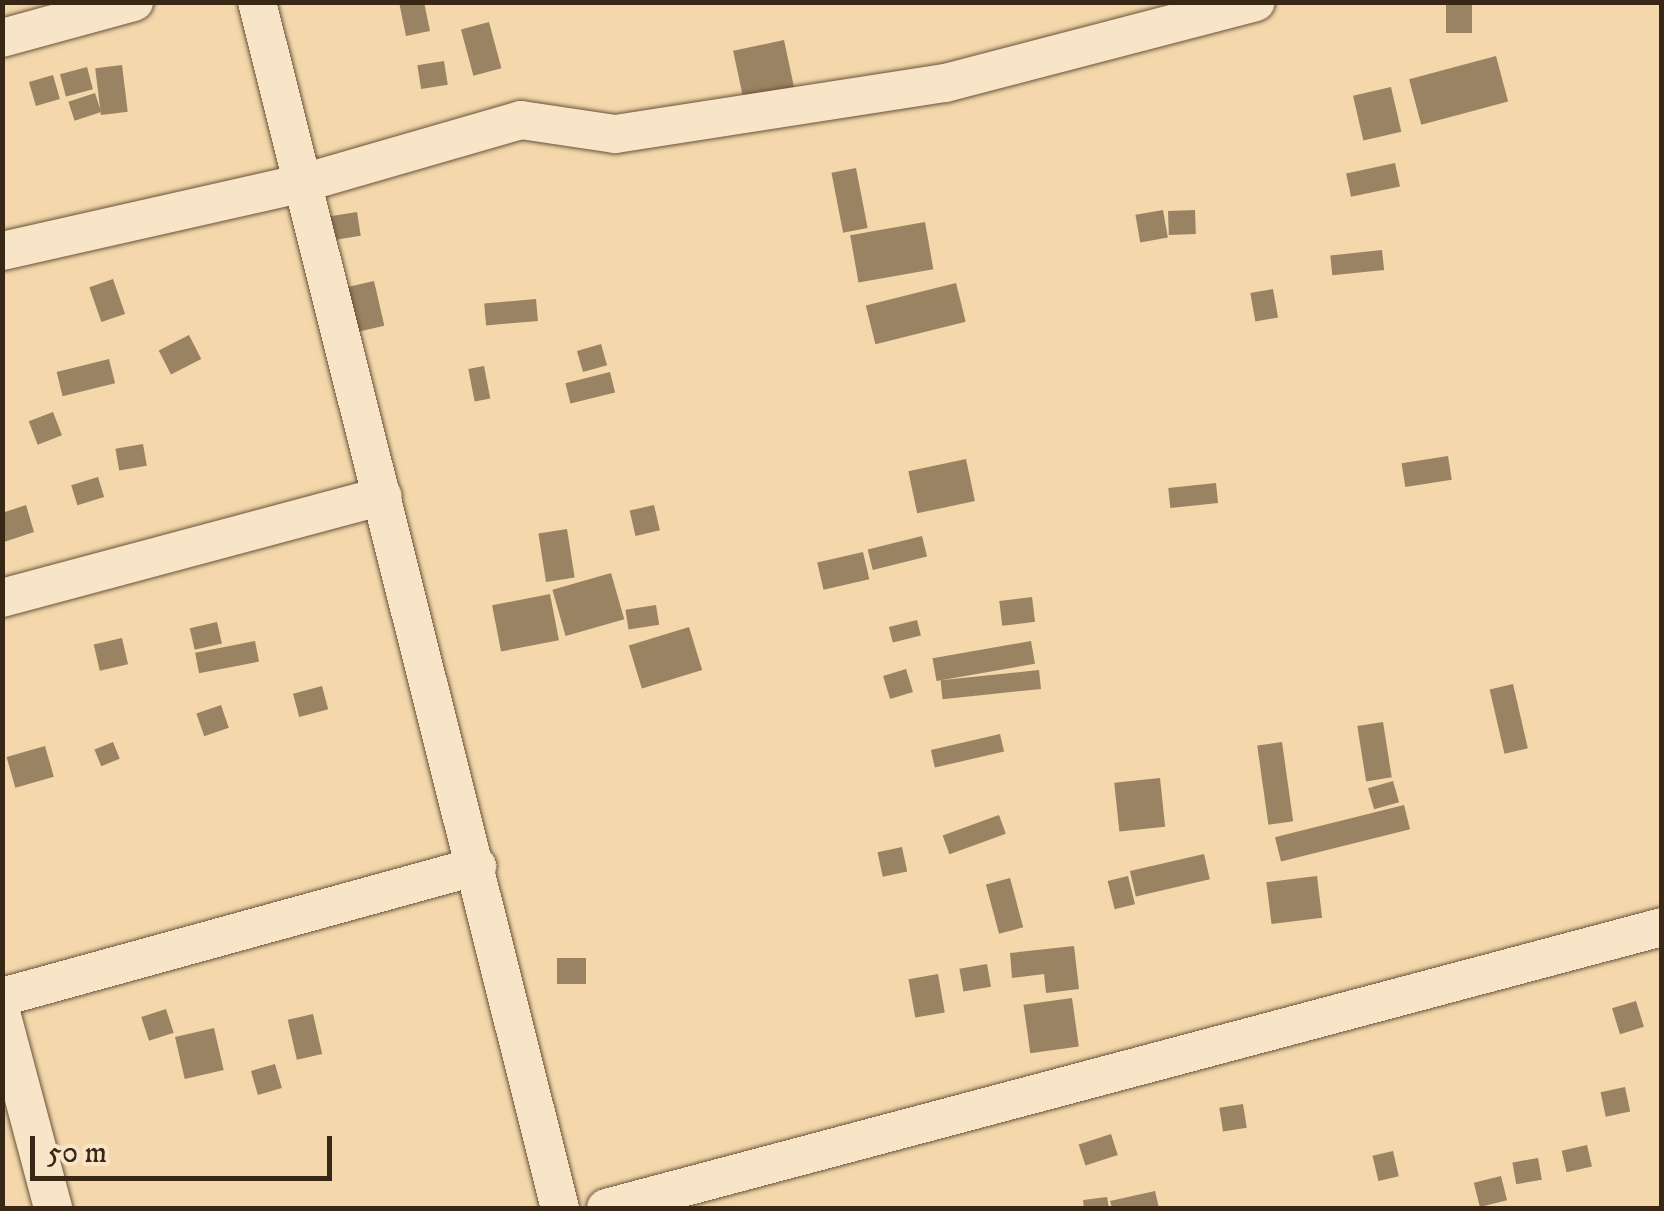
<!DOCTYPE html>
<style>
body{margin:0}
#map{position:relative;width:1664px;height:1211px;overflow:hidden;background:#f4d7ab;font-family:"IM FELL DW Pica",serif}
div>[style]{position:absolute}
.building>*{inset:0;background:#9a8363;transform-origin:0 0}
.roads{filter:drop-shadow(0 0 2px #68533a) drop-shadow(0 0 2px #68533a)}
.street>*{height:38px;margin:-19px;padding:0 19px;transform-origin:19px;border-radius:19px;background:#f8e5c8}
span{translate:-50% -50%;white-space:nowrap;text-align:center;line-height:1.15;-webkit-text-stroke:8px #f8e5c8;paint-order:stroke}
.frame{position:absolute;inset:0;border:5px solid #392715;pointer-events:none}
.scale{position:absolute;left:30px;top:1136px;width:302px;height:45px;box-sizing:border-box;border:5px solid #392715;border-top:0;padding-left:12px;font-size:30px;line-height:35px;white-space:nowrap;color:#392715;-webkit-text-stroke:8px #f8e5c8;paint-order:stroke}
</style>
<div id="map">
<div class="building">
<div style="clip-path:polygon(399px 2px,424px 2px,430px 31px,406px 36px)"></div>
<div style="left:1446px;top:2px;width:26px;height:31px"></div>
<div style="left:489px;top:22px;width:48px;height:29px;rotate:75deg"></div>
<div style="left:784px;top:40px;width:49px;height:52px;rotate:78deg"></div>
<div style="left:1496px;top:56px;width:47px;height:90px;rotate:75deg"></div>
<div style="left:444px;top:61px;width:24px;height:27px;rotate:81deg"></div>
<div style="left:122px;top:65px;width:47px;height:27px;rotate:83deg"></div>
<div style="left:87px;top:67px;width:23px;height:28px;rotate:75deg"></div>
<div style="left:53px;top:75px;width:25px;height:25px;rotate:74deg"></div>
<div style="left:1391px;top:87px;width:46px;height:39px;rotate:77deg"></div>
<div style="left:95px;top:93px;width:20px;height:28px;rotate:72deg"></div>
<div style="left:1395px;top:163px;width:24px;height:50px;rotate:78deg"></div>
<div style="left:856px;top:168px;width:61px;height:25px;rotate:79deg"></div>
<div style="left:1163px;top:210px;width:28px;height:28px;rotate:80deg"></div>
<div style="left:1195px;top:210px;width:24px;height:27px;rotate:88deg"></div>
<div style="left:357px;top:212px;width:24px;height:30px;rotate:81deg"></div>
<div style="left:925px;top:222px;width:48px;height:76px;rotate:80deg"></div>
<div style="left:1382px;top:250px;width:20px;height:52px;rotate:84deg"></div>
<div style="left:113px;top:279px;width:37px;height:25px;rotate:71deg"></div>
<div style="left:374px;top:281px;width:46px;height:28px;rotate:77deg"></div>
<div style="left:956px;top:283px;width:40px;height:93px;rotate:76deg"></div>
<div style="left:1273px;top:289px;width:29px;height:23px;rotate:80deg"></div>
<div style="left:536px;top:299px;width:22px;height:52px;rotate:85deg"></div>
<div style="left:189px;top:335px;width:27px;height:34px;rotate:63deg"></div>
<div style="left:601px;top:344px;width:22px;height:25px;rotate:74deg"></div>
<div style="left:109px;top:359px;width:25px;height:54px;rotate:76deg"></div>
<div style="left:484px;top:366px;width:33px;height:16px;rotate:79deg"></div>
<div style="left:610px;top:372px;width:21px;height:46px;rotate:76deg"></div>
<div style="left:53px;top:412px;width:25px;height:26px;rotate:69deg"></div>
<div style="left:143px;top:444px;width:22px;height:28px;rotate:80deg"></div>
<div style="left:1448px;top:456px;width:24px;height:47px;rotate:81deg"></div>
<div style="left:966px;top:459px;width:43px;height:59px;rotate:78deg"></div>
<div style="left:98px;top:477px;width:21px;height:28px;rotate:73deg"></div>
<div style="left:1216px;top:483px;width:20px;height:48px;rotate:84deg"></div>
<div style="clip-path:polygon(26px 505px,34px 532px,4px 542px,2px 513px)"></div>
<div style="left:654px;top:505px;width:26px;height:25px;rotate:77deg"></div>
<div style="left:567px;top:529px;width:49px;height:29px;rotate:81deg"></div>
<div style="left:922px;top:536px;width:21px;height:56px;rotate:76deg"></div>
<div style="left:863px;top:552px;width:28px;height:47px;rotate:77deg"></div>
<div style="left:611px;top:573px;width:48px;height:61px;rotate:74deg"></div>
<div style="left:550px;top:594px;width:47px;height:59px;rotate:79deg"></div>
<div style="left:1032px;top:597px;width:25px;height:33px;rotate:83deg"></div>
<div style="left:656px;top:605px;width:20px;height:31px;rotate:81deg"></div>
<div style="left:917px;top:620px;width:16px;height:29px;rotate:76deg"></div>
<div style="left:217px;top:622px;width:22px;height:28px;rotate:77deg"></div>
<div style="left:689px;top:627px;width:45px;height:63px;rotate:73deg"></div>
<div style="left:122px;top:638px;width:27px;height:29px;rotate:77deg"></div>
<div style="left:255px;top:641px;width:21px;height:61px;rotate:79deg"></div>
<div style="left:1031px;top:641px;width:23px;height:100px;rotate:80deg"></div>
<div style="left:906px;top:669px;width:24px;height:24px;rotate:73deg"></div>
<div style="left:1039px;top:670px;width:19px;height:99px;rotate:84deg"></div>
<div style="left:1513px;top:684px;width:66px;height:24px;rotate:77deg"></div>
<div style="left:322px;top:686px;width:24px;height:30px;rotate:75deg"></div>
<div style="left:221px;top:705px;width:24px;height:26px;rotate:71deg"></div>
<div style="left:1383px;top:722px;width:56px;height:26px;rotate:81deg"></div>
<div style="left:1000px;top:734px;width:18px;height:71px;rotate:77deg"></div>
<div style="left:113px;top:742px;width:18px;height:20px;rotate:68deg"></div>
<div style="left:1282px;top:742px;width:80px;height:25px;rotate:82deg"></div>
<div style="left:45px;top:746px;width:32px;height:40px;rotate:74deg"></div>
<div style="left:1160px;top:778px;width:49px;height:46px;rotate:84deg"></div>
<div style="left:1393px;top:781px;width:22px;height:26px;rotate:74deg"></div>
<div style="left:1404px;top:805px;width:25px;height:133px;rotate:76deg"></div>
<div style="left:999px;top:815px;width:20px;height:60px;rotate:70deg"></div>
<div style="left:902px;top:847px;width:25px;height:25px;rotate:78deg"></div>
<div style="left:1204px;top:854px;width:26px;height:76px;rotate:77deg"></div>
<div style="left:1128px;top:876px;width:29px;height:21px;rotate:76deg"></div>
<div style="left:1317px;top:876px;width:42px;height:51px;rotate:83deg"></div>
<div style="left:1010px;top:878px;width:51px;height:25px;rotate:75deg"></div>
<div style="clip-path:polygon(1074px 946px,1079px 989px,1046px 993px,1044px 974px,1012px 978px,1010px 953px)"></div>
<div style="left:586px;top:958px;width:26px;height:29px;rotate:90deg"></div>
<div style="left:987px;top:964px;width:23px;height:28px;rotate:80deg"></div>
<div style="left:938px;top:974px;width:39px;height:30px;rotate:80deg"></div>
<div style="left:1072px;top:998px;width:49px;height:49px;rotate:82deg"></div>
<div style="left:1636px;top:1001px;width:27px;height:25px;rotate:73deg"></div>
<div style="left:166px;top:1009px;width:25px;height:26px;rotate:72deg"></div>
<div style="left:313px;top:1014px;width:41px;height:26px;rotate:77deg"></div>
<div style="left:214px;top:1028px;width:43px;height:40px;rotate:77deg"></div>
<div style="left:275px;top:1064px;width:25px;height:25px;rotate:74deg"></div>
<div style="left:1625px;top:1087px;width:25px;height:25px;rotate:78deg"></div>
<div style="left:1243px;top:1104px;width:24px;height:24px;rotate:81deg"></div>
<div style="left:1111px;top:1134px;width:22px;height:34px;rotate:72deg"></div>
<div style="left:1587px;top:1145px;width:22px;height:26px;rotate:77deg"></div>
<div style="left:1393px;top:1151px;width:26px;height:21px;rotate:77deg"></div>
<div style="left:1538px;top:1158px;width:22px;height:26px;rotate:80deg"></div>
<div style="left:1501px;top:1176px;width:25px;height:28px;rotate:76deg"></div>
<div style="clip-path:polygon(1155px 1191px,1159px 1208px,1112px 1208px,1110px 1201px)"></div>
<div style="clip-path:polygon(1107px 1197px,1109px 1208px,1084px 1208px,1083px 1200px)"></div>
</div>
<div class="roads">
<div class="street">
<div style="left:257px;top:2px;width:1243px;rotate:75.9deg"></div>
<div style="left:2px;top:38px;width:137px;rotate:-15.3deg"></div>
<div style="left:2px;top:251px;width:309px;rotate:-12.7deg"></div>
<div style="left:303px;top:183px;width:227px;rotate:-16.1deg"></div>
<div style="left:521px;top:120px;width:95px;rotate:8.5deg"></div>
<div style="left:615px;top:134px;width:334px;rotate:-8.8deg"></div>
<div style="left:945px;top:83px;width:321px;rotate:-14.6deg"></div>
<div style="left:2px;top:598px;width:394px;rotate:-15deg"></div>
<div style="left:2px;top:997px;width:493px;rotate:-15.4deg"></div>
<div style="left:2px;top:1016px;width:199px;rotate:75.1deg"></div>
<div style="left:606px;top:1208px;width:1093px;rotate:-14.9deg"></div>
</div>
</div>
<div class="frame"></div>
<div class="scale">50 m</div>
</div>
